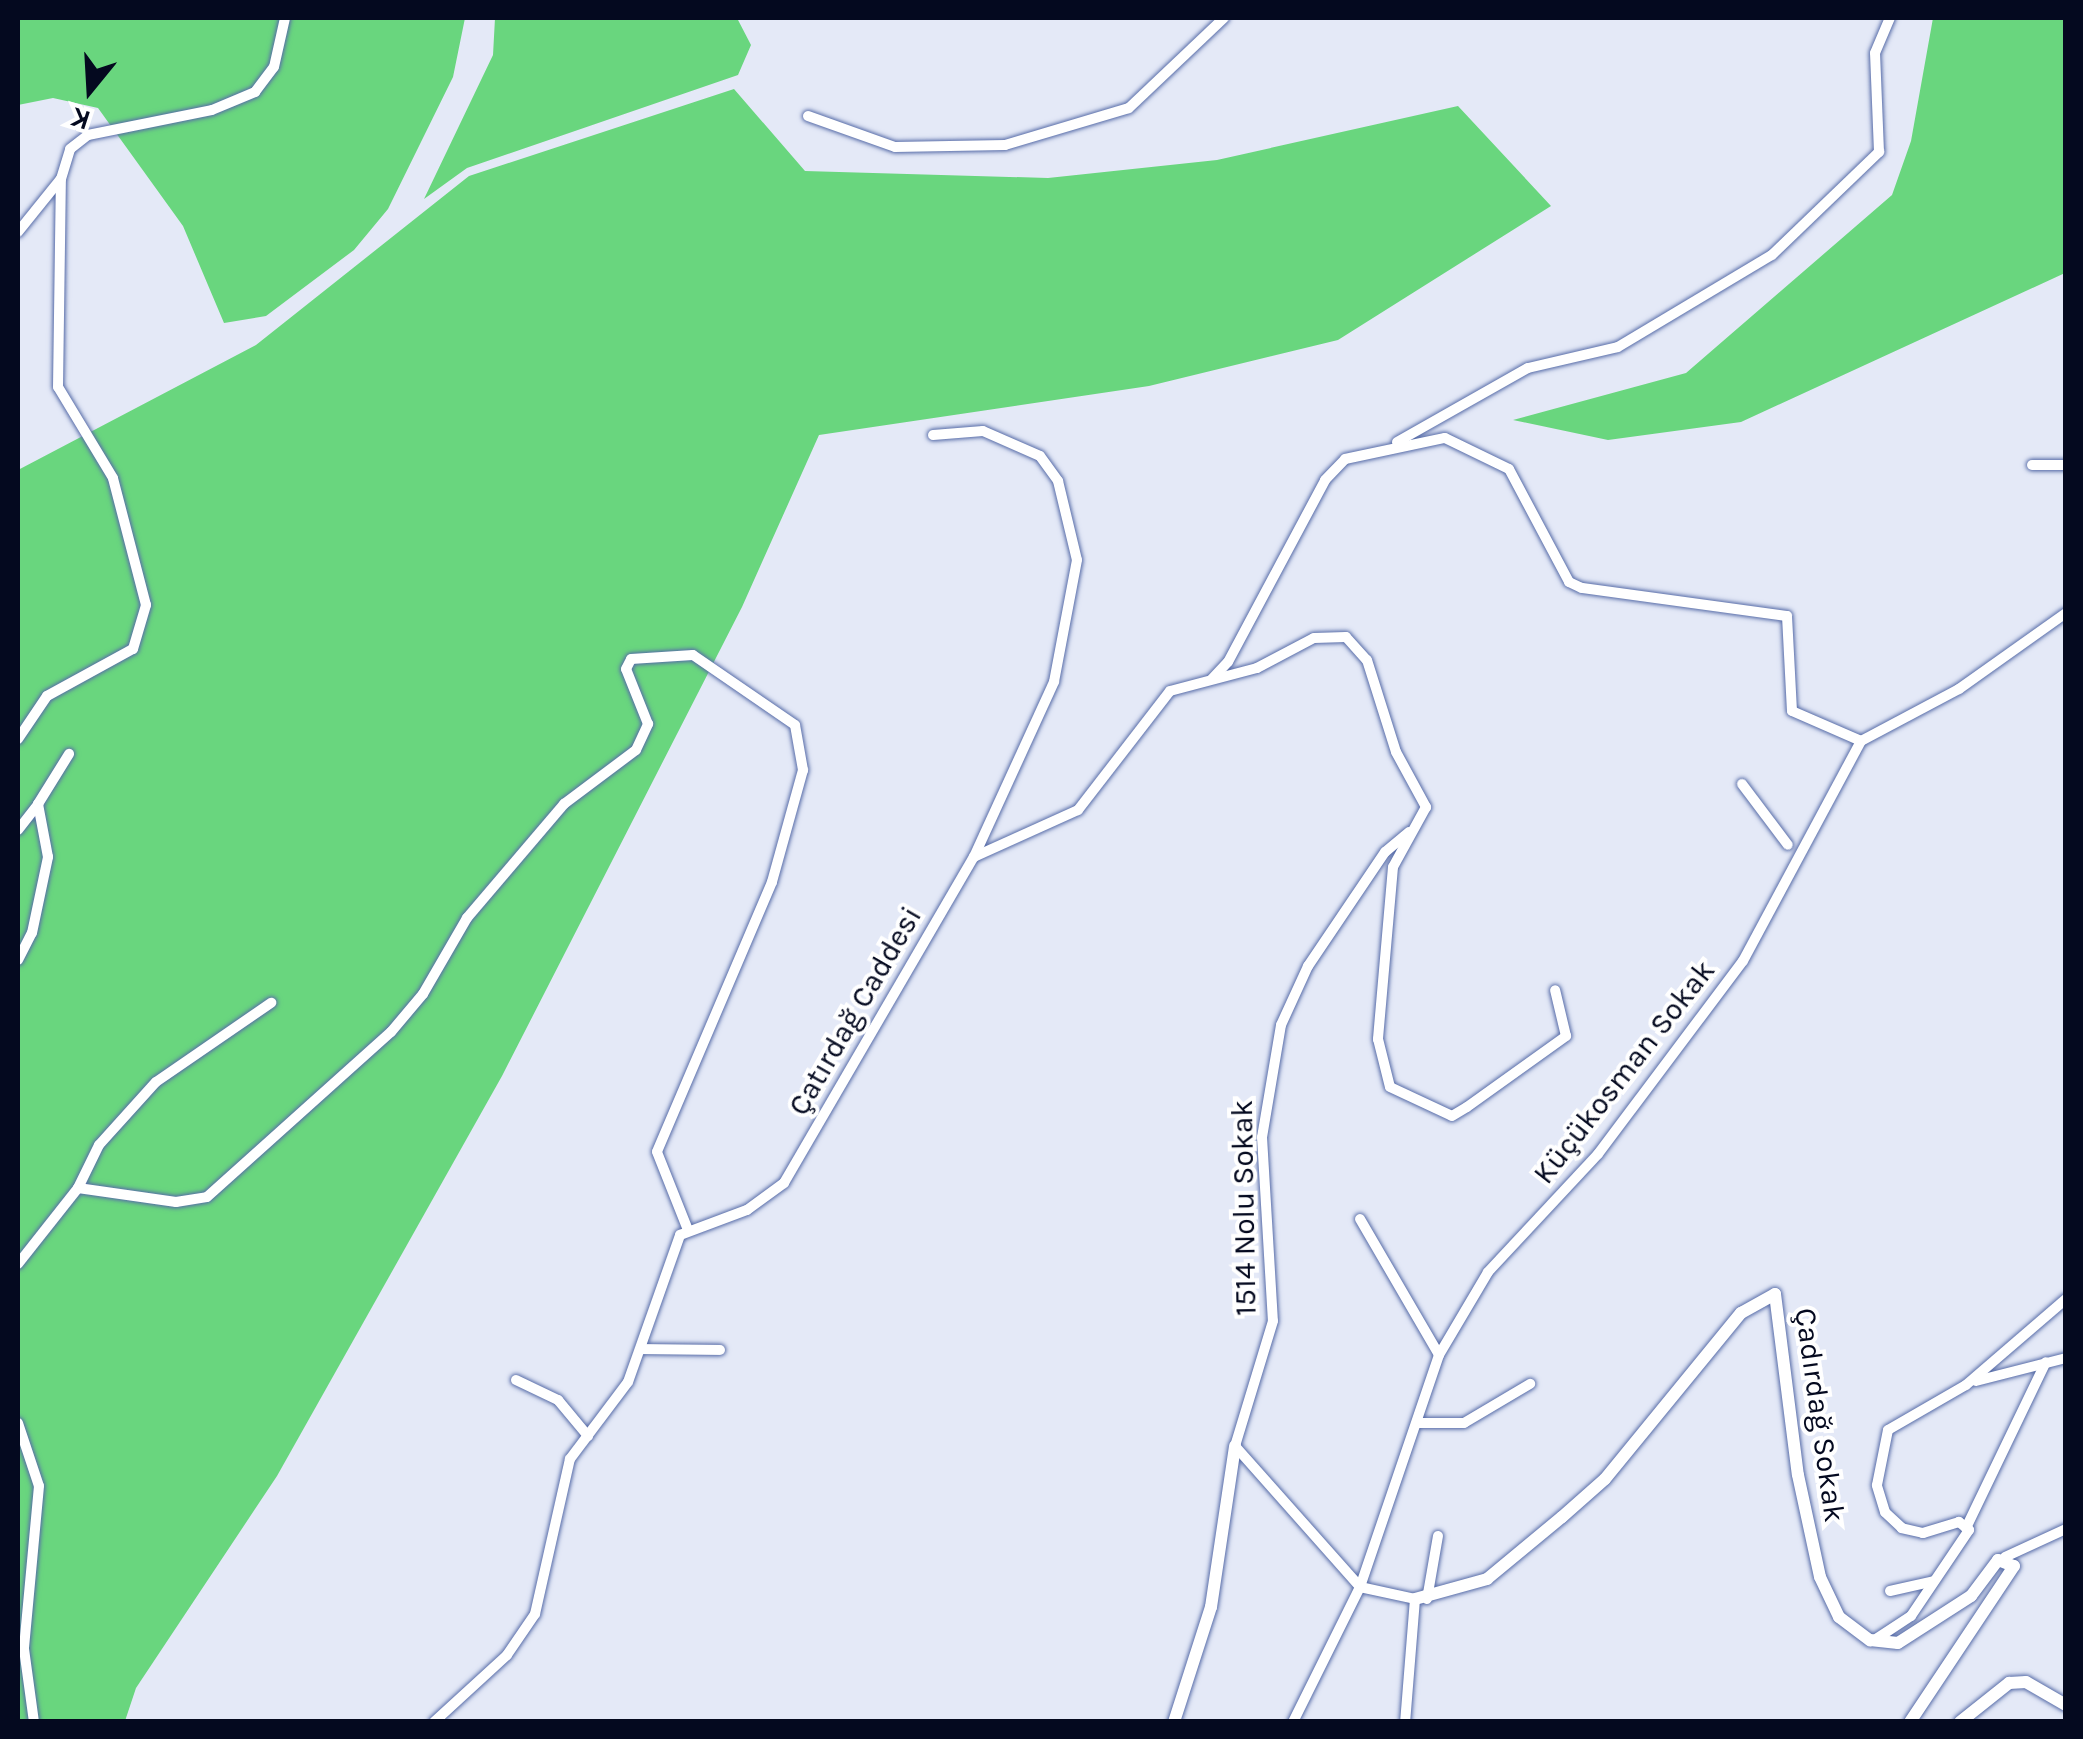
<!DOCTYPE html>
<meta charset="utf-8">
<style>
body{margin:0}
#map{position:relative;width:2083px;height:1739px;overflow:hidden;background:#e4e9f7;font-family:Karla,sans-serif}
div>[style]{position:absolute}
.green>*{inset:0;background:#69d67e}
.roads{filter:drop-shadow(0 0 2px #576ca8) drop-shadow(0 0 2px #576ca8)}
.minor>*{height:10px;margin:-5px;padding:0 5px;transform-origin:5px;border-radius:5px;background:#fff}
.tertiary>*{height:12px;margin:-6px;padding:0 6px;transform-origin:6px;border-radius:6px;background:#fff}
span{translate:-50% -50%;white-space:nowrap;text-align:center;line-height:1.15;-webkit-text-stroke:8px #fff;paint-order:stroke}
.street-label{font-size:30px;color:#04091f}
.frame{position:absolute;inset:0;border:20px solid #04091f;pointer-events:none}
.north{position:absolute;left:40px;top:40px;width:100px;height:100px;-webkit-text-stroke:8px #fff;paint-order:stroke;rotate:198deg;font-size:28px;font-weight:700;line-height:40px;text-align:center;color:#04091f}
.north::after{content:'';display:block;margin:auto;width:35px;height:45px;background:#04091f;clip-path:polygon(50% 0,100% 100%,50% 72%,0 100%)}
</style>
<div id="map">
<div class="green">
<div style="clip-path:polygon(18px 18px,465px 18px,453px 77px,388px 209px,354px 250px,266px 316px,224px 323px,183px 226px,98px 108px,53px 98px,18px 105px)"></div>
<div style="clip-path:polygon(495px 18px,737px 18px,751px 45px,738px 75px,467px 168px,424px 199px,493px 55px)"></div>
<div style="clip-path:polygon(1933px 18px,2065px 18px,2065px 273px,1741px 422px,1608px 440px,1513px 420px,1686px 373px,1892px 195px,1911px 141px)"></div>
<div style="clip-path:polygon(734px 89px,805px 171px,1048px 178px,1217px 160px,1458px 106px,1551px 206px,1338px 340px,1149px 386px,819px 435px,742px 607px,502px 1076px,277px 1476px,136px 1688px,125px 1721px,18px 1722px,18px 470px,256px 345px,469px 176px)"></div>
</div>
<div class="roads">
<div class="minor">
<div style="left:808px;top:116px;width:92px;rotate:19.6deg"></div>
<div style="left:895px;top:147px;width:110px;rotate:-1deg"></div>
<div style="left:1005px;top:145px;width:129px;rotate:-16.6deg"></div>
<div style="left:1129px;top:108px;width:131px;rotate:-43.5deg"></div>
<div style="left:18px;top:232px;width:67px;rotate:-51.1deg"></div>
<div style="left:933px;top:435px;width:50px;rotate:-4.6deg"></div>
<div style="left:983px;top:431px;width:62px;rotate:23.7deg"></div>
<div style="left:1040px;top:456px;width:31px;rotate:54deg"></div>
<div style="left:1058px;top:481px;width:81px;rotate:76.5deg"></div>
<div style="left:1077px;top:560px;width:124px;rotate:100.7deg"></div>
<div style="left:1054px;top:682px;width:192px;rotate:114.6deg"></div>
<div style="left:1397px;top:442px;width:150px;rotate:-29.5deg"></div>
<div style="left:1528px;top:368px;width:92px;rotate:-13.1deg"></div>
<div style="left:1618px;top:347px;width:179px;rotate:-30.9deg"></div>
<div style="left:1772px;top:255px;width:149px;rotate:-43.9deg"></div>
<div style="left:1879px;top:152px;width:99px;rotate:-92.3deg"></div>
<div style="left:1875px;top:53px;width:38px;rotate:-67deg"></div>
<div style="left:2032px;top:465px;width:34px"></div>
<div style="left:1212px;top:679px;width:23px;rotate:-47deg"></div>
<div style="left:1228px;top:662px;width:206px;rotate:-61.9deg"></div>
<div style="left:1325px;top:480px;width:29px;rotate:-46deg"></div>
<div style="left:1345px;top:459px;width:102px;rotate:-11.9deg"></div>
<div style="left:1445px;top:438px;width:71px;rotate:25.8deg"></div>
<div style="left:1509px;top:469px;width:128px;rotate:62deg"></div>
<div style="left:1569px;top:582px;width:14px;rotate:25deg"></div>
<div style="left:1582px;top:588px;width:207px;rotate:7.8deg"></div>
<div style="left:1787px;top:616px;width:95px;rotate:87deg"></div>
<div style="left:1792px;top:711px;width:75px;rotate:23.5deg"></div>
<div style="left:18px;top:739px;width:52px;rotate:-56deg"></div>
<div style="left:47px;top:696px;width:98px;rotate:-28.7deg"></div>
<div style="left:133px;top:649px;width:46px;rotate:-73.5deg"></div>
<div style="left:146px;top:605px;width:131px;rotate:-104.6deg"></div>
<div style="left:113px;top:478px;width:106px;rotate:-121.1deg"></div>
<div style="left:58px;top:387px;width:208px;rotate:-89.2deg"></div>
<div style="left:61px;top:179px;width:31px;rotate:-73deg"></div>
<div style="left:70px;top:149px;width:23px;rotate:-38deg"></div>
<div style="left:88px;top:135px;width:126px;rotate:-11.4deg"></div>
<div style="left:212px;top:110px;width:47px;rotate:-22.7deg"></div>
<div style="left:255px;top:92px;width:31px;rotate:-53deg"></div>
<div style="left:274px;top:67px;width:50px;rotate:-77.3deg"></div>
<div style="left:1742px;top:784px;width:76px;rotate:53deg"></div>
<div style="left:18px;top:830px;width:33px;rotate:-52deg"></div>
<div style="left:1409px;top:832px;width:31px;rotate:140deg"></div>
<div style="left:1385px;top:852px;width:138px;rotate:124deg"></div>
<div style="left:1308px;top:966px;width:65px;rotate:114.6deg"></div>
<div style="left:1281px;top:1025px;width:114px;rotate:99.6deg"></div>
<div style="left:1262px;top:1137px;width:184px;rotate:86.6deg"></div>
<div style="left:1273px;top:1321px;width:131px;rotate:106.9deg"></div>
<div style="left:1235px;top:1446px;width:188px;rotate:48.4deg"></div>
<div style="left:1360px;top:1587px;width:245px;rotate:-71.2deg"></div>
<div style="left:1439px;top:1355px;width:96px;rotate:-59.4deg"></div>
<div style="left:1488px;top:1272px;width:161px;rotate:-47deg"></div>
<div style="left:1598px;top:1154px;width:241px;rotate:-53.1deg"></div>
<div style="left:1743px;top:961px;width:250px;rotate:-61.8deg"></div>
<div style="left:1861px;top:741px;width:111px;rotate:-28deg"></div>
<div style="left:1959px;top:689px;width:131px;rotate:-35.4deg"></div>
<div style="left:18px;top:960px;width:30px;rotate:-63deg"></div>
<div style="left:32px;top:933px;width:78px;rotate:-78.1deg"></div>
<div style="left:48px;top:857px;width:54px;rotate:-100.7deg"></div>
<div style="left:38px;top:804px;width:59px;rotate:-58.2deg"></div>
<div style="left:78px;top:1188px;width:99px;rotate:8.1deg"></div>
<div style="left:176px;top:1202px;width:31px;rotate:-9deg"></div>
<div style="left:207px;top:1197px;width:247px;rotate:-41.9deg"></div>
<div style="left:391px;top:1032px;width:50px;rotate:-49.9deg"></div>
<div style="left:423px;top:994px;width:88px;rotate:-59.9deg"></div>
<div style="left:467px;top:918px;width:150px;rotate:-49.6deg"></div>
<div style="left:564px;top:804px;width:90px;rotate:-36.9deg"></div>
<div style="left:636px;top:750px;width:29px;rotate:-65deg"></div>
<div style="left:648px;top:724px;width:59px;rotate:-111.8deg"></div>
<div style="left:626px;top:669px;width:11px;rotate:-63deg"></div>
<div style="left:631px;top:659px;width:62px;rotate:-3.7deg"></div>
<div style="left:693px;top:655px;width:124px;rotate:34.5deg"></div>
<div style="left:795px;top:725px;width:46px;rotate:79.9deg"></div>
<div style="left:803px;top:770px;width:116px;rotate:105.5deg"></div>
<div style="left:772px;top:882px;width:293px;rotate:113.1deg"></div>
<div style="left:657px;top:1152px;width:84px;rotate:68.3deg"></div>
<div style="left:1360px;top:1219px;width:157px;rotate:59.8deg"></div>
<div style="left:18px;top:1264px;width:97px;rotate:-51.7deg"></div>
<div style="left:78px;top:1188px;width:48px;rotate:-64deg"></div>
<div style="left:99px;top:1145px;width:85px;rotate:-47.9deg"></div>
<div style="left:156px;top:1082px;width:140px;rotate:-34.5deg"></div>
<div style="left:642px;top:1349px;width:78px;rotate:0.7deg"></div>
<div style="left:516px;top:1380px;width:47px;rotate:25.5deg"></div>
<div style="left:558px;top:1400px;width:47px;rotate:50.2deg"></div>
<div style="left:1976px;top:1381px;width:93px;rotate:-14.3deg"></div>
<div style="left:18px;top:1423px;width:66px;rotate:71.6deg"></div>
<div style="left:39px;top:1486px;width:164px;rotate:95.3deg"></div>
<div style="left:24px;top:1649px;width:74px;rotate:82.2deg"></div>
<div style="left:1418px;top:1423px;width:46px"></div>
<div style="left:1464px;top:1423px;width:77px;rotate:-30.6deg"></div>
<div style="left:1966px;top:1528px;width:184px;rotate:-64.3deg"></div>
<div style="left:2005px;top:1557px;width:67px;rotate:-24.7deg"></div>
<div style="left:1890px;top:1591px;width:45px;rotate:-12.8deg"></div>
<div style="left:1427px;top:1599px;width:64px;rotate:-80.1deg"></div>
<div style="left:1876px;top:1639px;width:42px;rotate:-33.3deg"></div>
<div style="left:1911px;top:1616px;width:104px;rotate:-56deg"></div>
<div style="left:1969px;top:1530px;width:13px;rotate:-141deg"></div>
<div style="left:1959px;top:1522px;width:38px;rotate:163deg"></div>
<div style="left:1923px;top:1533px;width:22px;rotate:-167deg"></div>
<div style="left:1902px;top:1528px;width:23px;rotate:-137deg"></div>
<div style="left:1885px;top:1512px;width:28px;rotate:-107deg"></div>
<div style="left:1877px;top:1485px;width:56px;rotate:-78.7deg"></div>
<div style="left:1888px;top:1430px;width:90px;rotate:-30deg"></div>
<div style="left:1966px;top:1385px;width:132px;rotate:-40.7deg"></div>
<div style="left:434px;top:1722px;width:99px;rotate:-42.5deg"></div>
<div style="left:507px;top:1655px;width:50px;rotate:-55.7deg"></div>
<div style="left:535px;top:1614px;width:159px;rotate:-77.3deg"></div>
<div style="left:570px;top:1459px;width:96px;rotate:-53deg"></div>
<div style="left:628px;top:1382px;width:156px;rotate:-70.5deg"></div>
<div style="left:680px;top:1235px;width:72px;rotate:-20.5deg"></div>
<div style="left:747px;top:1210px;width:46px;rotate:-36.1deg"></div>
<div style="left:784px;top:1183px;width:377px;rotate:-59.8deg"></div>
<div style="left:974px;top:857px;width:114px;rotate:-24.3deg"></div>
<div style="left:1078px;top:810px;width:150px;rotate:-52.3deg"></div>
<div style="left:1170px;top:691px;width:90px;rotate:-14.8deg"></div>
<div style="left:1257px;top:668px;width:64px;rotate:-27.8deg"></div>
<div style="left:1314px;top:638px;width:32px;rotate:-2deg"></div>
<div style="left:1346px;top:637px;width:31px;rotate:48deg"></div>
<div style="left:1367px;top:660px;width:96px;rotate:72.5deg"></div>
<div style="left:1396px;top:752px;width:63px;rotate:61.4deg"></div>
<div style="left:1426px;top:807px;width:68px;rotate:118.8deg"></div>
<div style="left:1393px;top:867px;width:173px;rotate:95deg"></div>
<div style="left:1378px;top:1039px;width:49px;rotate:76deg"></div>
<div style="left:1390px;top:1087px;width:68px;rotate:25.1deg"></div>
<div style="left:1452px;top:1116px;width:17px;rotate:-31deg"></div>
<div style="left:1467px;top:1107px;width:122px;rotate:-35.6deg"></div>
<div style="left:1566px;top:1036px;width:47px;rotate:-103.4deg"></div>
<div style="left:1293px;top:1722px;width:151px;rotate:-63.6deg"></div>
<div style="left:1360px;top:1587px;width:56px;rotate:12.3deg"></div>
<div style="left:1415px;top:1599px;width:123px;rotate:94.6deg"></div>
</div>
<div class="tertiary">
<div style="left:1415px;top:1599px;width:75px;rotate:-15.5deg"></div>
<div style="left:1487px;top:1579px;width:97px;rotate:-39.6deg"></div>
<div style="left:1562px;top:1517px;width:57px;rotate:-41.5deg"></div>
<div style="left:1605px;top:1479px;width:215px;rotate:-50.7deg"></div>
<div style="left:1741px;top:1313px;width:39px;rotate:-29deg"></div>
<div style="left:1775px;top:1294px;width:182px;rotate:82.8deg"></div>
<div style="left:1798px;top:1475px;width:104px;rotate:77.8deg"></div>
<div style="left:1820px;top:1577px;width:44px;rotate:64.6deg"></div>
<div style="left:1839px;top:1617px;width:39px;rotate:37deg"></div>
<div style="left:1870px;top:1640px;width:28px;rotate:6deg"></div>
<div style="left:1898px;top:1643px;width:87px;rotate:-32.8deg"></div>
<div style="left:1971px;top:1596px;width:45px;rotate:-53.1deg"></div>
<div style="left:1998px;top:1560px;width:17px;rotate:21deg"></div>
<div style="left:2014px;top:1566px;width:187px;rotate:123.7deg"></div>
<div style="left:1174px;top:1722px;width:121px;rotate:-72.2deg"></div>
<div style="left:1211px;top:1607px;width:163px;rotate:-81.5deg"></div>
<div style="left:1960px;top:1722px;width:63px;rotate:-38.5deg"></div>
<div style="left:2009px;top:1683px;width:17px;rotate:-3deg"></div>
<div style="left:2026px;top:1682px;width:46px;rotate:29.9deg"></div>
</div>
</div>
<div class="street-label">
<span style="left:855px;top:1011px;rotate:-60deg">Çatırdağ Caddesi</span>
<span style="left:1624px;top:1072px;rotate:-52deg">Küçükosman Sokak</span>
<span style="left:1244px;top:1208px;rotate:-91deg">1514 Nolu Sokak</span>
<span style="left:1820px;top:1415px;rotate:82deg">Çadırdağ Sokak</span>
</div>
<div class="frame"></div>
<div class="north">K</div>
</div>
